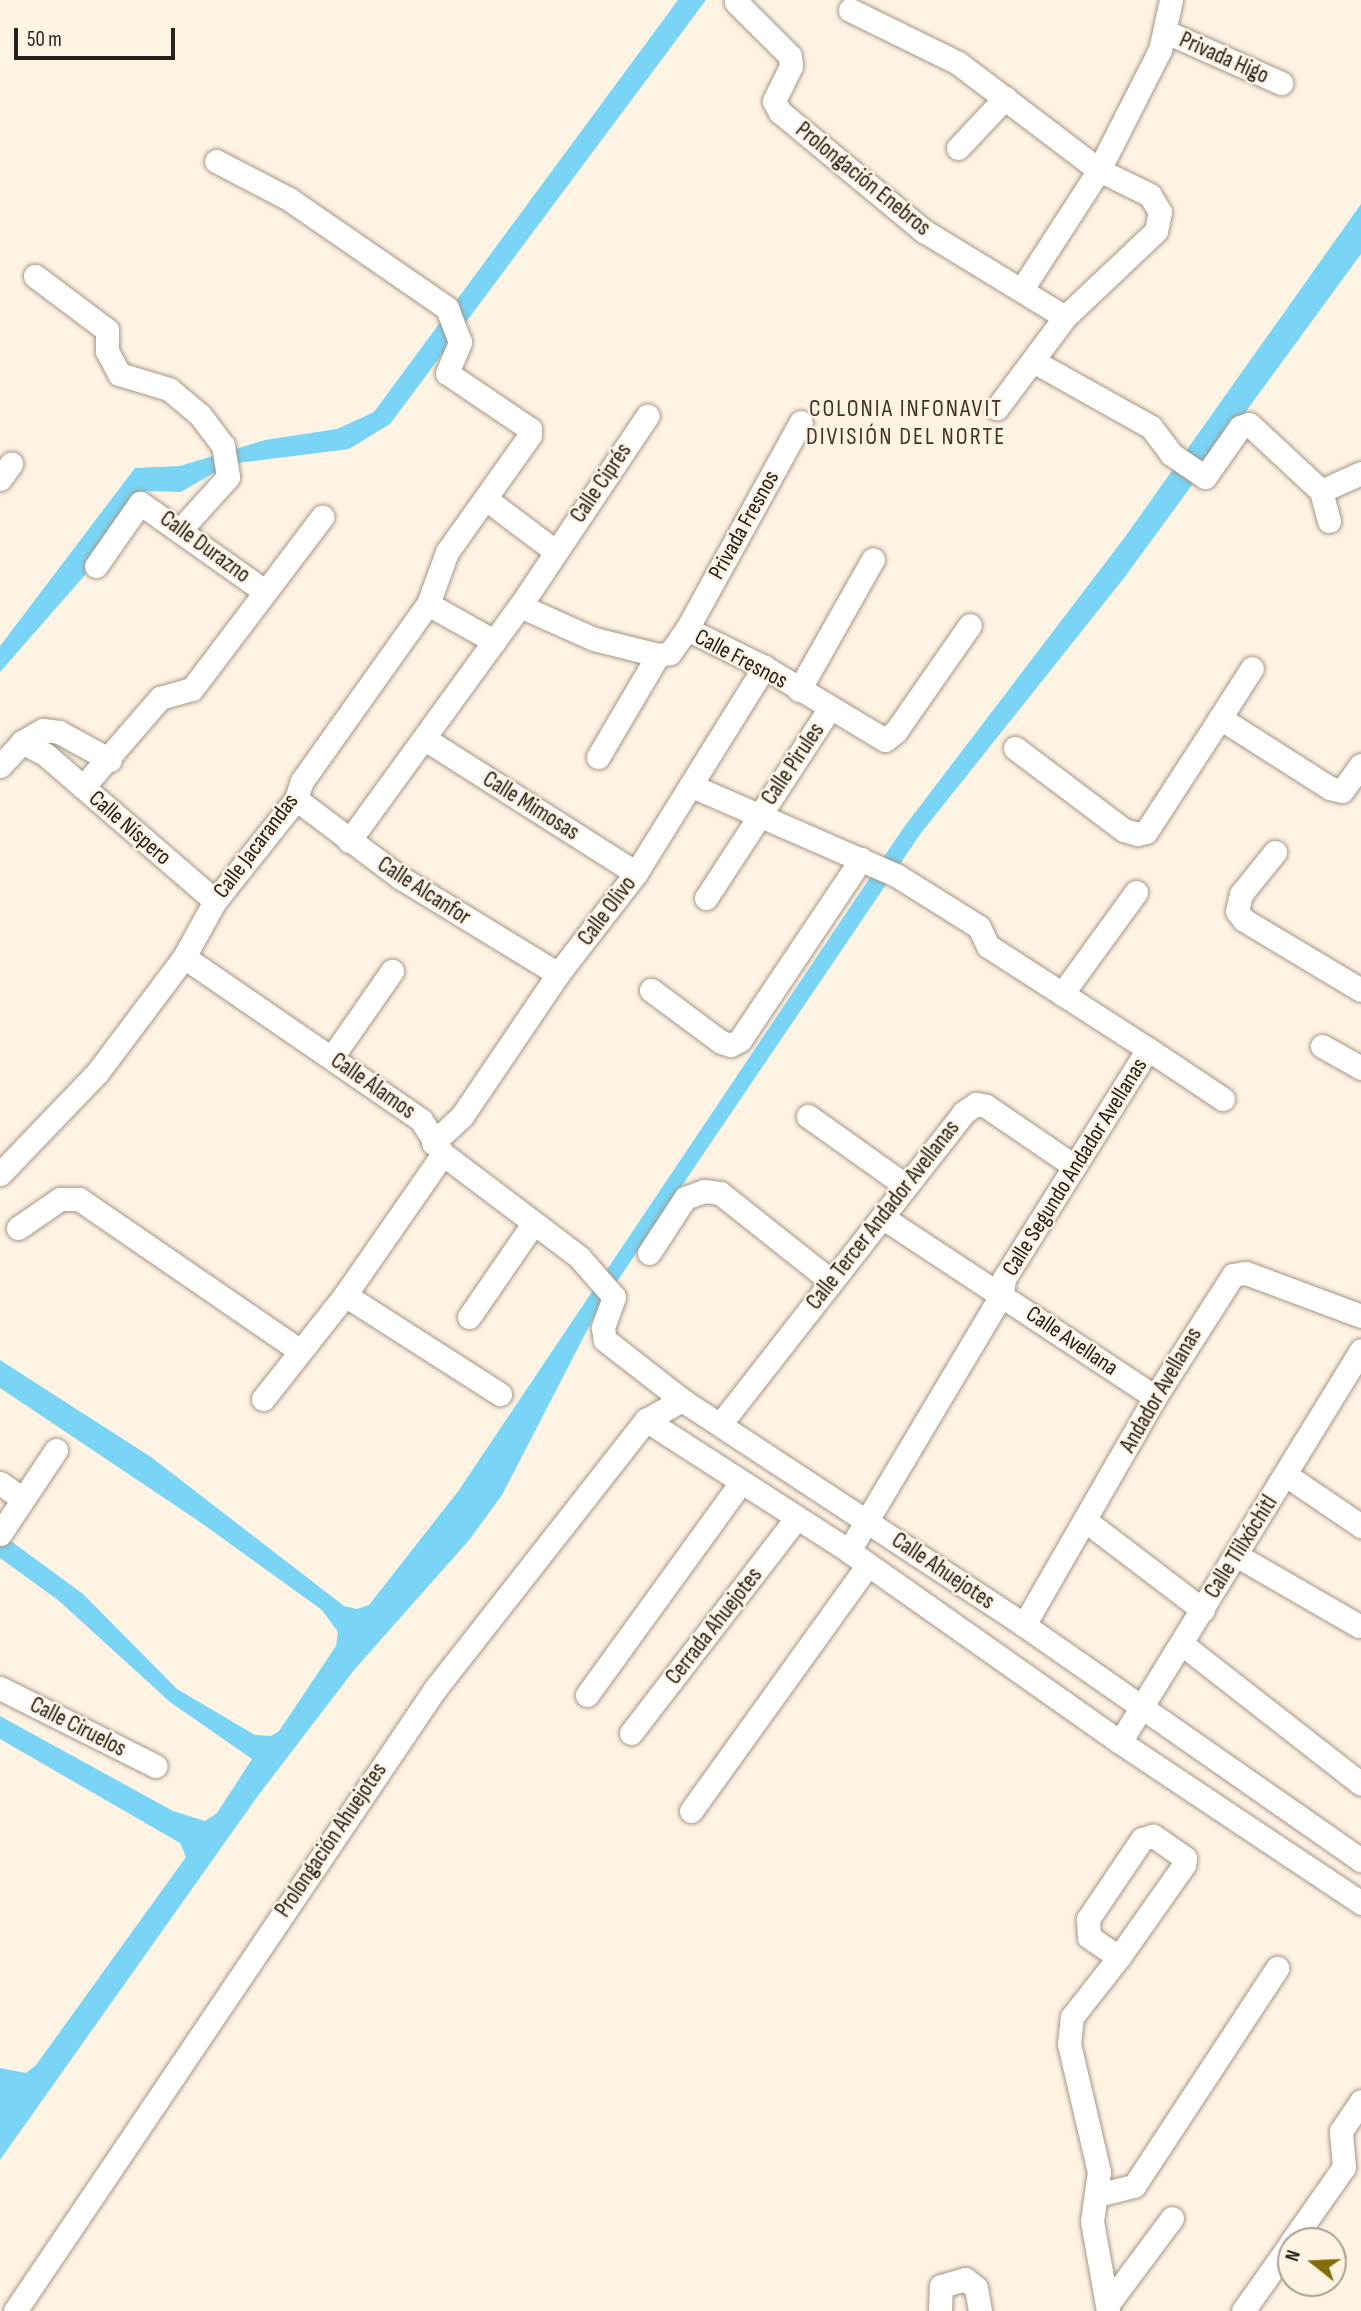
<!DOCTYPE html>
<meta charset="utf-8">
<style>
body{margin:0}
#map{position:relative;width:1361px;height:2311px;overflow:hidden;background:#fff3e4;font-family:"Sofia Sans Condensed",sans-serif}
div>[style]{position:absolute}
.water>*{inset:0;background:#79d4f6}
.roads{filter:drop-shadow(0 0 2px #a59786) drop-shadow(0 0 2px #a59786)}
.minor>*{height:23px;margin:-11.5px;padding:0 11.5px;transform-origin:11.5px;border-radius:11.5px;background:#fff}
span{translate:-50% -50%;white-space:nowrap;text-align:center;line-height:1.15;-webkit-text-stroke:5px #fff3e4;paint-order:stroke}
.street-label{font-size:23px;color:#252019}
.neighbourhood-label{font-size:24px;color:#3d3223;letter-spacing:2px}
.north{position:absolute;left:1277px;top:2227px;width:70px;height:70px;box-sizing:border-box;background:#fff3e4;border:2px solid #a89f93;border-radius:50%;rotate:288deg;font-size:19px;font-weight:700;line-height:28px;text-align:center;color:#252019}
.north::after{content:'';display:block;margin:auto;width:24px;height:32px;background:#826d09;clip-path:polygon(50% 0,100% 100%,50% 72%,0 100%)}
.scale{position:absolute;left:14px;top:28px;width:161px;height:32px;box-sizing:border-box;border:4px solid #252019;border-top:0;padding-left:9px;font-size:21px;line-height:24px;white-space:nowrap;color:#252019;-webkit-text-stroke:5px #fff3e4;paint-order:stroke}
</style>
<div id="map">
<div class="water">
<div style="clip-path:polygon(678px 0,706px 0,390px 424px,349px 449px,229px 464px,181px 492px,145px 491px,99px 559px,0 672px,0 646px,135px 468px,180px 466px,265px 440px,337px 429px,374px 412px)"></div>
<div style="clip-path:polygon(1361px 204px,1361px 254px,1124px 578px,921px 833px,597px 1311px,502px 1495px,470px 1539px,354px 1670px,257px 1797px,0 2160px,0 2068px,26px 2073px,36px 2065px,186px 1857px,180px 1843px,0 1739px,0 1716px,173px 1811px,205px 1821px,217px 1813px,252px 1759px,170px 1702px,58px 1600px,0 1558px,0 1533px,83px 1594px,177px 1689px,255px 1735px,271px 1736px,279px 1731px,336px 1646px,338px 1632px,322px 1610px,200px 1522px,0 1388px,0 1360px,151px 1457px,344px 1606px,357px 1609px,369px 1605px,459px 1490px,904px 827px,1125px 537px)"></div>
</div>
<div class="roads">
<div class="minor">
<div style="left:736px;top:2px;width:76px;rotate:45deg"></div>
<div style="left:790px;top:56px;width:10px;rotate:84deg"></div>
<div style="left:791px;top:66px;width:39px;rotate:116deg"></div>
<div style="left:774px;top:101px;width:13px;rotate:61deg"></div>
<div style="left:780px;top:112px;width:187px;rotate:39.6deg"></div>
<div style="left:924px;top:231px;width:165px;rotate:31.4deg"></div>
<div style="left:850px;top:10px;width:120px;rotate:26.1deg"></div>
<div style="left:958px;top:63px;width:177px;rotate:37.2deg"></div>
<div style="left:1099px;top:170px;width:57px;rotate:26.1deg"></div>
<div style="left:1150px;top:195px;width:20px;rotate:60deg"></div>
<div style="left:1160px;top:212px;width:19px;rotate:102deg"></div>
<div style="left:1156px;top:231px;width:125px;rotate:136.6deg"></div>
<div style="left:1065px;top:317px;width:114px;rotate:126.8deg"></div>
<div style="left:1166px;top:32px;width:126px;rotate:23.9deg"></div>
<div style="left:958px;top:148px;width:69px;rotate:-46.8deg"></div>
<div style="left:35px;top:276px;width:90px;rotate:36.9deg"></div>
<div style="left:107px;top:330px;width:21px;rotate:90deg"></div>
<div style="left:107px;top:351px;width:26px;rotate:62deg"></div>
<div style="left:119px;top:374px;width:52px;rotate:16.7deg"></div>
<div style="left:169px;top:389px;width:40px;rotate:40deg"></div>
<div style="left:200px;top:415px;width:38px;rotate:53deg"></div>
<div style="left:223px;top:445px;width:32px;rotate:81deg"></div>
<div style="left:228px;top:477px;width:70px;rotate:132.1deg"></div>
<div style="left:1022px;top:289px;width:142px;rotate:-57.1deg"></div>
<div style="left:1099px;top:170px;width:135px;rotate:-63.1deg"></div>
<div style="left:1160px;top:50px;width:51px;rotate:-77.6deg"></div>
<div style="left:1033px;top:361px;width:135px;rotate:29.2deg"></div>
<div style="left:1151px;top:427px;width:34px;rotate:53deg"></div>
<div style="left:1171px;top:454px;width:41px;rotate:34.1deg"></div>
<div style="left:1205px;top:477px;width:61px;rotate:-55deg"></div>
<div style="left:1240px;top:427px;width:9px;rotate:-18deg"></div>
<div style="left:1249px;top:424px;width:98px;rotate:42.9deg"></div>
<div style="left:0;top:479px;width:19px;rotate:-54deg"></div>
<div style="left:486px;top:499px;width:86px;rotate:37deg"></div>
<div style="left:1329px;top:521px;width:31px;rotate:-105deg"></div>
<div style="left:1321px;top:491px;width:44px;rotate:-24.2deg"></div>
<div style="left:96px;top:566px;width:77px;rotate:-55.1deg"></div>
<div style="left:140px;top:503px;width:151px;rotate:35.3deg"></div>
<div style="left:428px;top:604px;width:76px;rotate:29.3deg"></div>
<div style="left:520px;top:606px;width:81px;rotate:24deg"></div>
<div style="left:594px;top:639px;width:66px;rotate:14deg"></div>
<div style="left:658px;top:655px;width:12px;rotate:-9deg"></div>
<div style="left:670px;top:653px;width:29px;rotate:-55deg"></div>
<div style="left:687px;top:629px;width:86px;rotate:26.3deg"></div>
<div style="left:764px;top:667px;width:141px;rotate:31.1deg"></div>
<div style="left:885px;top:740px;width:14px;rotate:-39deg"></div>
<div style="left:896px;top:731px;width:129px;rotate:-55.1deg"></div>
<div style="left:687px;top:629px;width:236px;rotate:-61.2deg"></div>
<div style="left:799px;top:690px;width:150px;rotate:-60.5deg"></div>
<div style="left:1220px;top:718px;width:59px;rotate:-57.4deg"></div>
<div style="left:425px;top:739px;width:250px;rotate:32.4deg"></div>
<div style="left:22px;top:742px;width:24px;rotate:-30deg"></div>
<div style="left:43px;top:730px;width:16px;rotate:7deg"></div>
<div style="left:59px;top:732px;width:58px;rotate:28.8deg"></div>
<div style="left:1015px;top:748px;width:136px;rotate:37deg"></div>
<div style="left:1124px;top:830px;width:14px;rotate:17deg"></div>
<div style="left:1137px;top:834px;width:9px;rotate:-13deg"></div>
<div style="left:1146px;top:832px;width:136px;rotate:-57deg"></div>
<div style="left:1220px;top:718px;width:130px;rotate:32.5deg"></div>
<div style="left:1330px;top:788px;width:12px;rotate:14deg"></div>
<div style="left:1342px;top:791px;width:32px;rotate:-54deg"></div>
<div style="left:598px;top:757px;width:118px;rotate:-59.5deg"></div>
<div style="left:0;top:766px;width:33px;rotate:-47deg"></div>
<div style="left:22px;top:742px;width:27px;rotate:28deg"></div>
<div style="left:46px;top:755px;width:223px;rotate:40.8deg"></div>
<div style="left:692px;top:786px;width:223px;rotate:23.6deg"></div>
<div style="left:896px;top:875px;width:98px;rotate:32.1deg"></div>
<div style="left:979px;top:927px;width:21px;rotate:65deg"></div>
<div style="left:988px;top:946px;width:190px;rotate:32.8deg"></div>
<div style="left:1148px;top:1049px;width:271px;rotate:122.1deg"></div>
<div style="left:1004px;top:1279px;width:15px;rotate:98deg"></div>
<div style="left:1002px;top:1294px;width:299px;rotate:120.8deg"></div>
<div style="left:83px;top:787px;width:118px;rotate:-49.1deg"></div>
<div style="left:160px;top:698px;width:33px;rotate:-16deg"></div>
<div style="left:192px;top:689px;width:216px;rotate:-52.9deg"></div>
<div style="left:296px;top:799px;width:131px;rotate:37deg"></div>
<div style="left:401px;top:878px;width:184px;rotate:31.4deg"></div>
<div style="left:349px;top:841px;width:291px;rotate:-54deg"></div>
<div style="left:520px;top:606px;width:229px;rotate:-56.2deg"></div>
<div style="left:1275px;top:852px;width:54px;rotate:129deg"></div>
<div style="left:1241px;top:894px;width:17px;rotate:103deg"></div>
<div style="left:1237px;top:911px;width:11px;rotate:52deg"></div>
<div style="left:1244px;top:920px;width:136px;rotate:30.9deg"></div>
<div style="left:706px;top:898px;width:225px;rotate:-56.9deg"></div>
<div style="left:184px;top:957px;width:288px;rotate:34.5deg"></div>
<div style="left:421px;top:1120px;width:40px;rotate:57.1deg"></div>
<div style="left:443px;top:1154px;width:171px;rotate:37.1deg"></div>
<div style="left:579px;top:1257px;width:53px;rotate:48.8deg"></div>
<div style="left:614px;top:1297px;width:33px;rotate:110deg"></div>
<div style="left:603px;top:1328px;width:12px;rotate:81deg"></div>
<div style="left:605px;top:1340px;width:98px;rotate:37.9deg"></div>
<div style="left:682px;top:1400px;width:409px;rotate:33.3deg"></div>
<div style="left:1024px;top:1625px;width:411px;rotate:34.9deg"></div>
<div style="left:651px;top:990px;width:87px;rotate:36.6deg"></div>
<div style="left:721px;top:1042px;width:10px;rotate:17deg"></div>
<div style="left:731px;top:1045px;width:10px;rotate:-29deg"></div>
<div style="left:740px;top:1040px;width:218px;rotate:-56.2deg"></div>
<div style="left:1062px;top:994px;width:126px;rotate:-54deg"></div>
<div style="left:1322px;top:1046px;width:45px;rotate:29.4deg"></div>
<div style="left:1148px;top:1049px;width:90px;rotate:33.7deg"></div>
<div style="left:332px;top:1057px;width:105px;rotate:-55.1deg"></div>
<div style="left:808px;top:1116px;width:120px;rotate:35.5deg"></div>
<div style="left:433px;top:1143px;width:40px;rotate:-43deg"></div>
<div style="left:462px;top:1116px;width:171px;rotate:-55.9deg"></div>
<div style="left:558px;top:974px;width:128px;rotate:-52.3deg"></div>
<div style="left:636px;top:873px;width:243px;rotate:-58.1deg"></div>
<div style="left:0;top:1174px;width:140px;rotate:-46.2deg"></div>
<div style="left:97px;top:1073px;width:145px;rotate:-53.1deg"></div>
<div style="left:184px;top:957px;width:64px;rotate:-61deg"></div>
<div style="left:215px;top:901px;width:130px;rotate:-51.5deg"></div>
<div style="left:296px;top:799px;width:19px;rotate:-72deg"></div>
<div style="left:302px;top:781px;width:217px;rotate:-54.6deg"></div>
<div style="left:428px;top:604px;width:55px;rotate:-69.9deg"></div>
<div style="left:447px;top:552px;width:143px;rotate:-54.6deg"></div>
<div style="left:530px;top:435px;width:6px;rotate:-90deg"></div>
<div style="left:530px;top:429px;width:100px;rotate:-146deg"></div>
<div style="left:447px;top:373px;width:34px;rotate:-67deg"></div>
<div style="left:460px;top:342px;width:36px;rotate:-111deg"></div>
<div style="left:447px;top:308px;width:192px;rotate:-145.4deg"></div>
<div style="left:289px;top:199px;width:82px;rotate:-152.5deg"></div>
<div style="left:882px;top:1217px;width:327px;rotate:33.4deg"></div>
<div style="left:18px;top:1228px;width:51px;rotate:-34.6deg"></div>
<div style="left:60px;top:1199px;width:19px"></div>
<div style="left:79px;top:1199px;width:268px;rotate:34.5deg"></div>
<div style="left:649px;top:1253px;width:66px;rotate:-56.8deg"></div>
<div style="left:685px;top:1198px;width:20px;rotate:-20deg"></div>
<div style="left:704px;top:1191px;width:16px;rotate:7deg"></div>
<div style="left:720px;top:1193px;width:142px;rotate:38.4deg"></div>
<div style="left:345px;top:1295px;width:184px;rotate:32.6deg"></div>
<div style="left:469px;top:1317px;width:113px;rotate:-55.5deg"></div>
<div style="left:263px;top:1399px;width:132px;rotate:-51.7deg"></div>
<div style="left:345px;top:1295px;width:172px;rotate:-55.2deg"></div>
<div style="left:646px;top:1420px;width:242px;rotate:32.8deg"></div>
<div style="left:849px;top:1551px;width:332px;rotate:35.2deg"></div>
<div style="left:1120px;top:1742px;width:290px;rotate:33.7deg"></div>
<div style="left:722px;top:1422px;width:392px;rotate:-52deg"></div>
<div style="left:963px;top:1113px;width:16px;rotate:-35deg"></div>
<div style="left:976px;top:1104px;width:10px;rotate:11deg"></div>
<div style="left:986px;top:1106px;width:107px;rotate:34.3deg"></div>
<div style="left:1286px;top:1475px;width:91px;rotate:34.2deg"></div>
<div style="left:0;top:1483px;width:28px;rotate:35deg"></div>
<div style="left:1086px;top:1521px;width:147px;rotate:37.3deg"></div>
<div style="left:0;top:1534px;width:101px;rotate:-56.3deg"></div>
<div style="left:1236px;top:1555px;width:142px;rotate:30deg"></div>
<div style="left:1024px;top:1625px;width:263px;rotate:-60.1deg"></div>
<div style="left:1155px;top:1397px;width:145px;rotate:-57.4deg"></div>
<div style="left:1233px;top:1275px;width:13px;rotate:-9deg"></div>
<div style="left:1246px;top:1273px;width:123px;rotate:20.5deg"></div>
<div style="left:1182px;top:1644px;width:227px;rotate:38deg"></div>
<div style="left:0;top:1688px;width:174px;rotate:26.6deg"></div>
<div style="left:587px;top:1695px;width:263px;rotate:-54.1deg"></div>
<div style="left:631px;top:1733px;width:270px;rotate:-52.4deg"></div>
<div style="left:1120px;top:1742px;width:460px;rotate:-58.4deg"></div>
<div style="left:691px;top:1811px;width:303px;rotate:-54.3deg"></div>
<div style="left:1097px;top:2195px;width:38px;rotate:-14deg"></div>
<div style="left:1134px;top:2186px;width:261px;rotate:-56.7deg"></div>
<div style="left:1292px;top:2241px;width:90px;rotate:-54.9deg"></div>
<div style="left:1344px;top:2167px;width:36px;rotate:-95deg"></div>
<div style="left:1341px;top:2131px;width:36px;rotate:-56deg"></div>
<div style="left:1108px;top:2304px;width:107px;rotate:-53.3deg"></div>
<div style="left:15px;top:2311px;width:751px;rotate:-55.97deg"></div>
<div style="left:435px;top:1689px;width:342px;rotate:-51.9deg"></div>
<div style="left:646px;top:1420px;width:41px;rotate:-29.1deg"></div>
<div style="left:940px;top:2311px;width:25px;rotate:-88deg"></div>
<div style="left:941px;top:2286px;width:25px;rotate:-16deg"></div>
<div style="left:965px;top:2279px;width:14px;rotate:39deg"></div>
<div style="left:976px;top:2288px;width:23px;rotate:80deg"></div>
<div style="left:1108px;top:2311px;width:91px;rotate:-100.1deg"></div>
<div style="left:1092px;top:2221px;width:49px;rotate:-81.9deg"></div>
<div style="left:1099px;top:2172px;width:131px;rotate:-103.2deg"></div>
<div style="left:1069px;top:2044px;width:27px;rotate:-84deg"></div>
<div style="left:1072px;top:2017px;width:76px;rotate:-51.9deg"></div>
<div style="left:1119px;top:1957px;width:113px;rotate:-54.8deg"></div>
<div style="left:1184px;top:1865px;width:7px;rotate:-82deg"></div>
<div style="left:1185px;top:1858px;width:39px;rotate:-145deg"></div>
<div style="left:1153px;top:1836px;width:11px;rotate:165deg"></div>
<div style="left:1142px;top:1839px;width:97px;rotate:124deg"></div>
<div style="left:1088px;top:1919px;width:18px;rotate:87deg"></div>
<div style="left:1089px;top:1937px;width:36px;rotate:34deg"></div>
<div style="left:1243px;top:2311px;width:83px;rotate:-54.8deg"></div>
</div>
</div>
<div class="street-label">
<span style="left:1224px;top:58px;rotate:24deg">Privada Higo</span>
<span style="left:863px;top:179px;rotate:39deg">Prolongación Enebros</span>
<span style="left:601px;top:483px;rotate:-56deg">Calle Ciprés</span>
<span style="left:744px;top:525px;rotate:-61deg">Privada Fresnos</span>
<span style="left:205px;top:547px;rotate:36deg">Calle Durazno</span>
<span style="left:741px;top:659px;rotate:28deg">Calle Fresnos</span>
<span style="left:793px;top:764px;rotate:-56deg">Calle Pirules</span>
<span style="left:531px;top:806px;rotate:32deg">Calle Mimosas</span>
<span style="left:130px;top:828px;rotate:41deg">Calle Níspero</span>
<span style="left:256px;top:846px;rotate:-53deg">Calle Jacarandas</span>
<span style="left:424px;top:891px;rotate:33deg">Calle Alcanfor</span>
<span style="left:607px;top:911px;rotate:-53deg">Calle Olivo</span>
<span style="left:373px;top:1086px;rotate:35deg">Calle Álamos</span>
<span style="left:1075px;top:1167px;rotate:-58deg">Calle Segundo Andador Avellanas</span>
<span style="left:883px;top:1215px;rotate:-52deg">Calle Tercer Andador Avellanas</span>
<span style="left:1072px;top:1341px;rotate:34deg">Calle Avellana</span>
<span style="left:1161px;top:1390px;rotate:-60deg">Andador Avellanas</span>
<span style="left:1241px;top:1547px;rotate:-58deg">Calle Tlilxóchitl</span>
<span style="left:943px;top:1571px;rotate:34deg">Calle Ahuejotes</span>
<span style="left:714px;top:1626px;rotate:-52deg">Cerrada Ahuejotes</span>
<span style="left:78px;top:1727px;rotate:27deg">Calle Ciruelos</span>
<span style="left:331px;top:1840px;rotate:-56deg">Prolongación Ahuejotes</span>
</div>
<div class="neighbourhood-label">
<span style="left:906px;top:423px">COLONIA INFONAVIT<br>DIVISIÓN DEL NORTE</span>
</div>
<div class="north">N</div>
<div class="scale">50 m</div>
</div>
